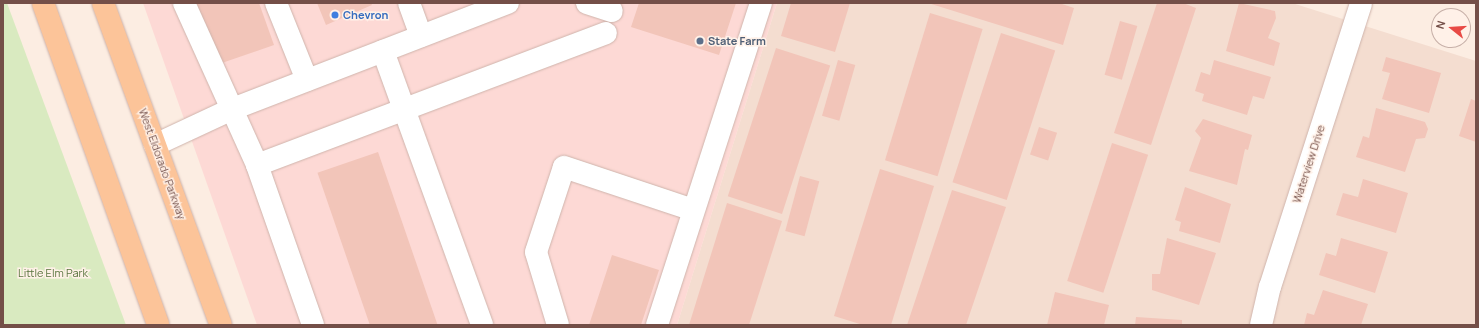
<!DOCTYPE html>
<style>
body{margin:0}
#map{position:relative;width:1479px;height:328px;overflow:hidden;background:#fcede2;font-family:Manrope,sans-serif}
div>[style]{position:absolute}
.residential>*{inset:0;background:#f4ddd0}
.commercial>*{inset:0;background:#fdd9d5}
.green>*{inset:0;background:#d9eac0}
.building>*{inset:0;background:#f2c5b9;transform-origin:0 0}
.roads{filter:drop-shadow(0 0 1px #cfb4ac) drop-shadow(0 0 1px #cfb4ac)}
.minor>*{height:22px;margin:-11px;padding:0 11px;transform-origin:11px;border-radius:11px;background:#fff}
.major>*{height:22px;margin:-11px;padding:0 11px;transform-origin:11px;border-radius:11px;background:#fcc499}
.dots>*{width:11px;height:11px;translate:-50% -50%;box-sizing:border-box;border:2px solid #fff1e8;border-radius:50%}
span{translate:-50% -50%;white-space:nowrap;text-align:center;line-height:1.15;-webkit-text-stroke:3px #fff1e8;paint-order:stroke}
.shop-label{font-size:11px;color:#366cbe;font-weight:700}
.left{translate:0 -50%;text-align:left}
.service-label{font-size:11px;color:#4e5e75;font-weight:700}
.street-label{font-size:11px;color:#744f48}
.park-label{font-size:11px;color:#58743d}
.frame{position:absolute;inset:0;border:4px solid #744f48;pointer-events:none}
.north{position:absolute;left:1431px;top:8px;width:40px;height:40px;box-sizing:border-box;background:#fff1e8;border:1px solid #c7b0a8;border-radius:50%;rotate:287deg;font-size:11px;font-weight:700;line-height:16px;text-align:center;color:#744f48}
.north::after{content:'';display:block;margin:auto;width:14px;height:18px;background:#e84a45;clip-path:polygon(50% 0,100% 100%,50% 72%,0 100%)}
</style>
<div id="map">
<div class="residential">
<div style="clip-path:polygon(777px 3px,1292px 3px,1476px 61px,1476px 325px,677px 325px)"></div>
</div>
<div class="commercial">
<div style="clip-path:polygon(143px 3px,777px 3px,677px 325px,257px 325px)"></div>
</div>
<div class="green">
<div style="clip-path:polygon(3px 3px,7px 3px,126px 325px,3px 325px)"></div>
</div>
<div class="building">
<div style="clip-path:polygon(193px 3px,259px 3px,274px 45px,216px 65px)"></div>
<div style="clip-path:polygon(317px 3px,371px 3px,372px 5px,326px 25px)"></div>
<div style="clip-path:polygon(639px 3px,736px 3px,719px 55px,631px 27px)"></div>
<div style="clip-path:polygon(791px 3px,850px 3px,835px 52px,781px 36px)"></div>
<div style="clip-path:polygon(928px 3px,1059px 3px,1074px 8px,1063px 45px)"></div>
<div style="clip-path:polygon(1157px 3px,1183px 3px,1196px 8px,1151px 145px,1114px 133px)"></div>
<div style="clip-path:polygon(1239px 3px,1275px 11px,1276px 18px,1268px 38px,1280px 43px,1274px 66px,1226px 51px)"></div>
<div style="left:930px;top:13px;width:55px;height:154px;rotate:17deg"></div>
<div style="left:1120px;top:21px;width:18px;height:56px;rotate:16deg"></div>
<div style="left:1001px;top:33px;width:57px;height:157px;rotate:18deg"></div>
<div style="left:776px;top:48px;width:57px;height:156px;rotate:18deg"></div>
<div style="clip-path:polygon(1386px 57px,1441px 73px,1429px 113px,1382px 99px,1390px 73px,1382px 71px)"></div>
<div style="left:838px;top:60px;width:18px;height:58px;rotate:16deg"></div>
<div style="clip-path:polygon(1214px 60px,1271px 77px,1264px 99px,1253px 96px,1247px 115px,1202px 101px,1204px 94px,1195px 91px,1201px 72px,1210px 75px)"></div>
<div style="clip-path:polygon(1471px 99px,1476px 101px,1476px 142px,1459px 136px)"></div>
<div style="clip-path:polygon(1376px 108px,1425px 122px,1428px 129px,1425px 138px,1416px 139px,1405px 172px,1356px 157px,1363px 136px,1369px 138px)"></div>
<div style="clip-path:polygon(1203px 119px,1252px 135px,1248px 150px,1245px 149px,1237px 185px,1189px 171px,1201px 138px,1195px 131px)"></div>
<div style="left:1039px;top:127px;width:19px;height:29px;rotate:18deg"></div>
<div style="left:1112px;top:143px;width:38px;height:145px;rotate:18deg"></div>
<div style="left:378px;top:152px;width:183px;height:64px;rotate:71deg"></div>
<div style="clip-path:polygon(880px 169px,934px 186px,891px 325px,863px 325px,834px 316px)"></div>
<div style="left:800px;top:176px;width:20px;height:57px;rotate:15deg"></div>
<div style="clip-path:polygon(1363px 179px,1408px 193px,1396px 233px,1336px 215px,1343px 193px,1358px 197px)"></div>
<div style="clip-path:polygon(1185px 187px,1231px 204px,1220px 243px,1179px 231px,1181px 222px,1175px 220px)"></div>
<div style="clip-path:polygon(952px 190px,1006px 207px,966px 325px,907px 325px)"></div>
<div style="clip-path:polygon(727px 203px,782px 221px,749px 325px,689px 325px)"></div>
<div style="clip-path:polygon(1167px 238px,1216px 253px,1199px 305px,1152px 290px,1152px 274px,1160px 274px)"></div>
<div style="clip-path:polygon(1341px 238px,1388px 252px,1375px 293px,1319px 275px,1326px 253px,1336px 256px)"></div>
<div style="clip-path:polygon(612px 255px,659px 270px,641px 325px,589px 325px)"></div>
<div style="clip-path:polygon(1323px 290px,1368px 304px,1361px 325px,1304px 325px,1307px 313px,1314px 315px)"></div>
<div style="clip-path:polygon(1055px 292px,1109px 305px,1104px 325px,1047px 325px)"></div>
<div style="clip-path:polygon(1136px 317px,1182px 320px,1182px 325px,1135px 325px)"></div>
</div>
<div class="roads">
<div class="minor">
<div style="left:184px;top:3px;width:178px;rotate:65.7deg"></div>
<div style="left:257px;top:165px;width:170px;rotate:70.7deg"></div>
<div style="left:276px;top:3px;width:83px;rotate:68.1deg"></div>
<div style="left:409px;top:3px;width:35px;rotate:70deg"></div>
<div style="left:587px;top:3px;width:26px;rotate:18deg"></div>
<div style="left:383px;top:51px;width:291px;rotate:70.1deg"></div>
<div style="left:155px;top:145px;width:83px;rotate:-25deg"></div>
<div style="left:230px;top:110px;width:298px;rotate:-21.1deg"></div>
<div style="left:257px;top:165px;width:373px;rotate:-20.7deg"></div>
<div style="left:558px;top:325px;width:76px;rotate:-106.8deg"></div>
<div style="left:536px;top:252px;width:89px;rotate:-71.8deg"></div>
<div style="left:564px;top:167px;width:136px;rotate:18.4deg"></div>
<div style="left:657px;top:325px;width:338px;rotate:-72.1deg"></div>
<div style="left:1261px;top:325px;width:39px;rotate:-77deg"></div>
<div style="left:1270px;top:287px;width:298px;rotate:-72.2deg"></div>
</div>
<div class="major">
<div style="left:43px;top:3px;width:342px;rotate:70.3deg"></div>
<div style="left:103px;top:3px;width:343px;rotate:69.9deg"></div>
</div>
</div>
<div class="dots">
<div style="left:335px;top:15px;background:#3f7fe0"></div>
<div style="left:700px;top:41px;background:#5c6f8a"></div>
</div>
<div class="shop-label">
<span class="left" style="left:343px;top:15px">Chevron</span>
</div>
<div class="service-label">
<span class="left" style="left:708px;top:41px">State Farm</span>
</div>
<div class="street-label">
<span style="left:162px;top:164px;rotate:70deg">West Eldorado Parkway</span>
<span style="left:1309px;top:164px;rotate:-72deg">Waterview Drive</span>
</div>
<div class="park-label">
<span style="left:53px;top:273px">Little Elm Park</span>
</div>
<div class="frame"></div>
<div class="north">N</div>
</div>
